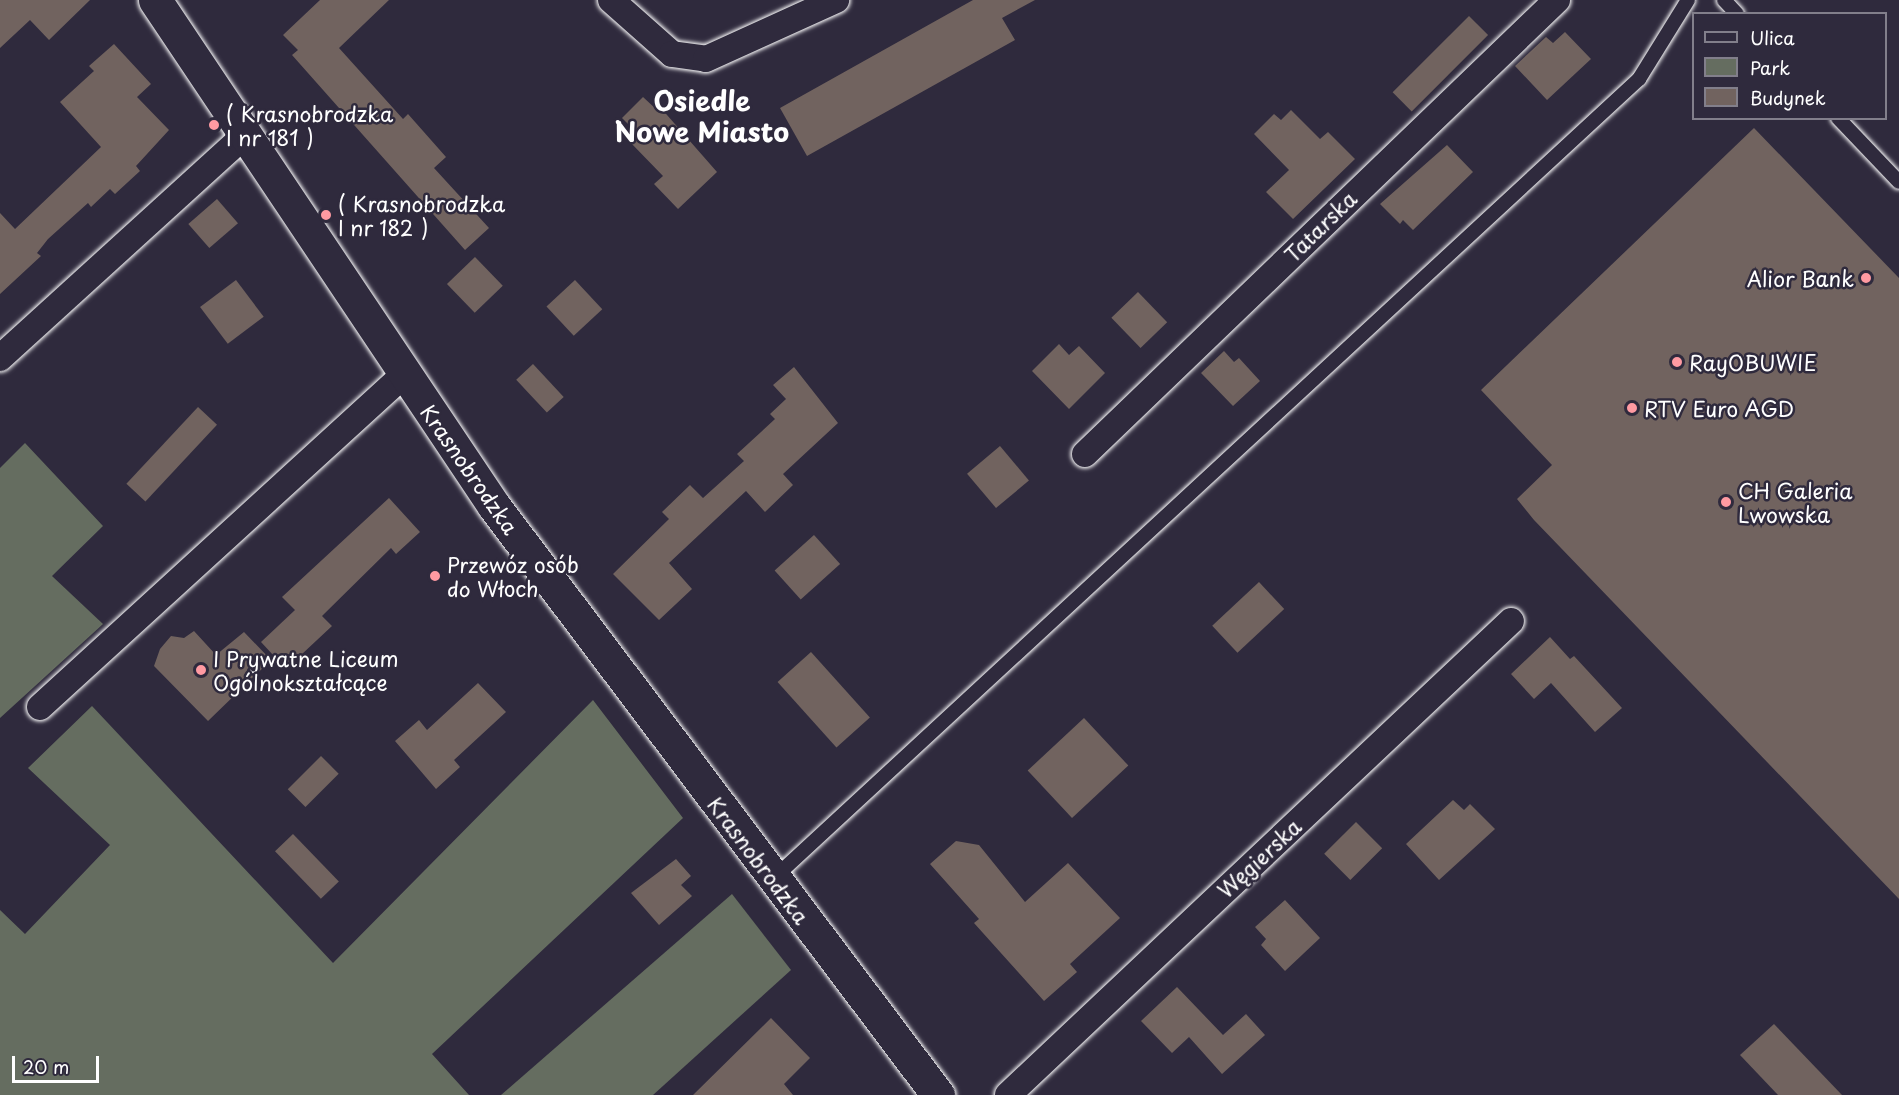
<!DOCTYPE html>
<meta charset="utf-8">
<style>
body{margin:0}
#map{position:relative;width:1899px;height:1095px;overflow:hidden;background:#2f2a3d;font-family:"Playpen Sans",sans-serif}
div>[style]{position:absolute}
.green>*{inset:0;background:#656d60}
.building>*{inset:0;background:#71635f;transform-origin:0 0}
.roads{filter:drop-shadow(0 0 2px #fff) drop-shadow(0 0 2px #fff)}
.lane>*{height:14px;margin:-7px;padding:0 7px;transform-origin:7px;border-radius:7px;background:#2f2a3d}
.street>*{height:26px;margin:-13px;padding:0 13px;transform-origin:13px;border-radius:13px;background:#2f2a3d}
.secondary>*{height:33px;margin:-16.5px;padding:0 16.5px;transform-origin:16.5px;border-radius:16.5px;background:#2f2a3d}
.dots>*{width:16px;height:16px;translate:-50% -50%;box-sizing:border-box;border:3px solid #2f2a3d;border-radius:50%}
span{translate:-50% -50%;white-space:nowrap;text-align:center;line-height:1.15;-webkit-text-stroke:5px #2f2a3d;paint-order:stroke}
.poi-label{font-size:21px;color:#fff}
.left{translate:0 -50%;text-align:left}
.right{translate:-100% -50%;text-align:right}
.street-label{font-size:21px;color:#fff}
.district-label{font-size:27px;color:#fff;font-weight:700}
.legend{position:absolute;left:1692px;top:12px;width:195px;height:108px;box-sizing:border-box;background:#2f2a3d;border:2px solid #827f8b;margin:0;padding:8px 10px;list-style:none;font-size:18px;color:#fff}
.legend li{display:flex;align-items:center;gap:12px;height:30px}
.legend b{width:30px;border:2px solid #827f8b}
.scale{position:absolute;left:12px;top:1056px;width:87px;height:27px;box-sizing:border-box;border:3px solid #fff;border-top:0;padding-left:8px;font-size:18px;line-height:21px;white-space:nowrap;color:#fff;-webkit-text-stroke:4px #2f2a3d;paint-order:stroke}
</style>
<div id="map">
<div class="green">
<div style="clip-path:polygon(25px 443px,103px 526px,52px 576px,103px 624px,0 718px,0 468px)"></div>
<div style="clip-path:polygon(593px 700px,683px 818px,432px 1054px,469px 1095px,0 1095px,0 910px,25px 934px,110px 845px,28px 768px,92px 706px,333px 963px)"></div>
<div style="clip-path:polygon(732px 894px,791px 970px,653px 1095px,501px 1095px)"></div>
</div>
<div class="building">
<div style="clip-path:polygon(0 0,90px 0,49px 40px,30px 20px,0 48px)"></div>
<div style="clip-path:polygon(320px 0,389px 0,339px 48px,403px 119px,408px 114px,446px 157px,434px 168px,489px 228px,465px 250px,292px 55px,298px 50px,283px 35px)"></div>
<div style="clip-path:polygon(973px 0,1035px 0,1002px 18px,1015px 40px,807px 156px,780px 108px)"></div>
<div style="left:1469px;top:16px;width:27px;height:108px;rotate:45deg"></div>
<div style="clip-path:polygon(1565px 32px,1591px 59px,1547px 100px,1515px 66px,1546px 37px,1553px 43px)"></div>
<div style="clip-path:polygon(114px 44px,151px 84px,137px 97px,169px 130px,136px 166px,140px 171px,115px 194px,110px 189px,91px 207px,88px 203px,48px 239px,37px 253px,41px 256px,0 294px,0 213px,15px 229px,101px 147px,60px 102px,94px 71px,89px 66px)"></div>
<div style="clip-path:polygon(643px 97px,657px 110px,660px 107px,717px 172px,678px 209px,654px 184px,663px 176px,630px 142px,638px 134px,622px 118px)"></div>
<div style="clip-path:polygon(1291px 110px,1320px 139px,1328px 132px,1355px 159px,1293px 219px,1266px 192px,1289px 170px,1254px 134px,1274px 114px,1281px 120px)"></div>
<div style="clip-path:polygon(1754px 128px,1899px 278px,1899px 899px,1534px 520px,1517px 499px,1552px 465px,1481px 390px)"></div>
<div style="clip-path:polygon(1447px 145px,1473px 172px,1413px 230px,1403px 220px,1400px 224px,1380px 204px)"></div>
<div style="left:217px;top:199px;width:32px;height:38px;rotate:49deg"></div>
<div style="left:475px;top:257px;width:40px;height:39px;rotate:46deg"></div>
<div style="left:236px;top:280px;width:46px;height:45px;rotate:53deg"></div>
<div style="left:575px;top:280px;width:40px;height:39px;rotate:47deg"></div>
<div style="left:1138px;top:292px;width:42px;height:37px;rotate:46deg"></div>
<div style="clip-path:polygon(1059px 344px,1069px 355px,1079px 346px,1105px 373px,1069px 409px,1032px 371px)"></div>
<div style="clip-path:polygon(1224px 351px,1234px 362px,1239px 358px,1260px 381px,1233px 406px,1201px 373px)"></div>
<div style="left:533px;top:364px;width:45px;height:23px;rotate:47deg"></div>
<div style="clip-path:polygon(794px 367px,838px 423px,783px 474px,793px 485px,765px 512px,746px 491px,669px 563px,692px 589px,659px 620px,613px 574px,669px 519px,662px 512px,690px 485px,703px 498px,744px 461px,737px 454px,775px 419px,770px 414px,786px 399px,773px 385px)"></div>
<div style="left:198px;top:407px;width:26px;height:105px;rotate:43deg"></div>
<div style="left:1000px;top:446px;width:45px;height:43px;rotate:50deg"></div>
<div style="clip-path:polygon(389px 498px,420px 532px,396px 554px,391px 548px,322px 616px,332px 626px,286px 669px,261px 642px,295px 610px,282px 597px)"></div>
<div style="left:814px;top:535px;width:39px;height:53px;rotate:48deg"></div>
<div style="left:1259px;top:582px;width:37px;height:64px;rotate:47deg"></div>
<div style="clip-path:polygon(194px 631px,216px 655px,244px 632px,271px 660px,208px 721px,154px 666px,160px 649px,171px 636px,184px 638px)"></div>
<div style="clip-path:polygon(1550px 637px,1570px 659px,1574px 656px,1622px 708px,1595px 732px,1551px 683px,1534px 699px,1511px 674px)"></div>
<div style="left:811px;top:652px;width:88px;height:45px;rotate:48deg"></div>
<div style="clip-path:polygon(478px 683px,506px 712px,454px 760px,460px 767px,436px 789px,395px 741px,419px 720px,427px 730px)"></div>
<div style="left:1084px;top:718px;width:65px;height:77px;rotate:47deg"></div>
<div style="left:321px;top:756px;width:25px;height:47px;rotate:45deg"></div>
<div style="clip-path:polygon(1453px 800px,1464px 810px,1470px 804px,1495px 829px,1439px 880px,1406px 844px)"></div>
<div style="left:1356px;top:822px;width:37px;height:45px;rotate:45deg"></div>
<div style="left:293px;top:834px;width:66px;height:25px;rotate:46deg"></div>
<div style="clip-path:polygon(956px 841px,979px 845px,1025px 902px,1068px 863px,1120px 918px,1070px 964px,1077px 972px,1044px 1001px,974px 923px,979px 919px,930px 864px)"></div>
<div style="clip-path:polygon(676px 859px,691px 876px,681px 885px,692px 896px,659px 925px,631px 893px)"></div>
<div style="clip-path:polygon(1285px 900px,1320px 938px,1285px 971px,1261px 945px,1266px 939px,1255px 927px)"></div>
<div style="clip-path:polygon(1177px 987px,1223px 1035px,1246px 1014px,1265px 1035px,1222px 1074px,1189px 1037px,1172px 1053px,1141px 1021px)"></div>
<div style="clip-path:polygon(771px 1018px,810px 1058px,784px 1084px,793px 1095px,693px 1095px)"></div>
<div style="clip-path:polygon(1774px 1024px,1842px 1095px,1778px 1095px,1740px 1055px)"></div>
</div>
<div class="roads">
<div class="lane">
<div style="left:1724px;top:0;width:19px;rotate:47deg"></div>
<div style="left:1838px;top:118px;width:88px;rotate:46.4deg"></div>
<div style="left:774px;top:878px;width:1178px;rotate:-42.73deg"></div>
<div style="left:1639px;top:79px;width:93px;rotate:-58.2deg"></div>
</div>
<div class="street">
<div style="left:611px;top:0;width:81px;rotate:41.5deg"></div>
<div style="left:672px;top:54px;width:34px;rotate:8deg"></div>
<div style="left:706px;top:59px;width:143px;rotate:-24.4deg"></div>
<div style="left:0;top:358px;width:330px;rotate:-42.3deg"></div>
<div style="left:1085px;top:454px;width:655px;rotate:-43.89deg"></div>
<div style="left:40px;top:707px;width:494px;rotate:-42.4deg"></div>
<div style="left:1008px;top:1095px;width:691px;rotate:-43.3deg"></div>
</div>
<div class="secondary">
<div style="left:155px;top:0;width:609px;rotate:56.18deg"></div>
<div style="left:494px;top:506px;width:738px;rotate:52.99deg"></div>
</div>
</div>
<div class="dots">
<div style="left:214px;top:125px;background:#ff9aa2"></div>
<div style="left:326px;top:215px;background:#ff9aa2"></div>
<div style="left:1866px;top:278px;background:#ff9aa2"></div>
<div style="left:1677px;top:362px;background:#ff9aa2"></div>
<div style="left:1632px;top:408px;background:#ff9aa2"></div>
<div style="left:1726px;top:502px;background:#ff9aa2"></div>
<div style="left:435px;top:576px;background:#ff9aa2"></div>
<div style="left:201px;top:670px;background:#ff9aa2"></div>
</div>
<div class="poi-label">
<span class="left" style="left:226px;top:125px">( Krasnobrodzka<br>I nr 181 )</span>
<span class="left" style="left:338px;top:215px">( Krasnobrodzka<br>I nr 182 )</span>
<span class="right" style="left:1854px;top:278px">Alior Bank</span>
<span class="left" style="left:1689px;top:362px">RayOBUWIE</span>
<span class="left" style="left:1644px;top:408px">RTV Euro AGD</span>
<span class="left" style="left:1738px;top:502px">CH Galeria<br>Lwowska</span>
<span class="left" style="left:447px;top:576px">Przewóz osób<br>do Włoch</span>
<span class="left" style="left:213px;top:670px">I Prywatne Liceum<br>Ogólnokształcące</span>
</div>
<div class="street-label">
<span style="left:1320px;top:226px;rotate:-44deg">Tatarska</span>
<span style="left:470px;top:469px;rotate:55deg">Krasnobrodzka</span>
<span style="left:1259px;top:858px;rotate:-43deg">Węgierska</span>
<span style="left:759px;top:860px;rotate:53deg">Krasnobrodzka</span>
</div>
<div class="district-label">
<span style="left:702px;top:115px">Osiedle<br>Nowe Miasto</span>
</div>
<ul class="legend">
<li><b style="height:8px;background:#2f2a3d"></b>Ulica</li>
<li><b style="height:16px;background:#656d60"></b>Park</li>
<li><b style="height:16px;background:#71635f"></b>Budynek</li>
</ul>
<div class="scale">20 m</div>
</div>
